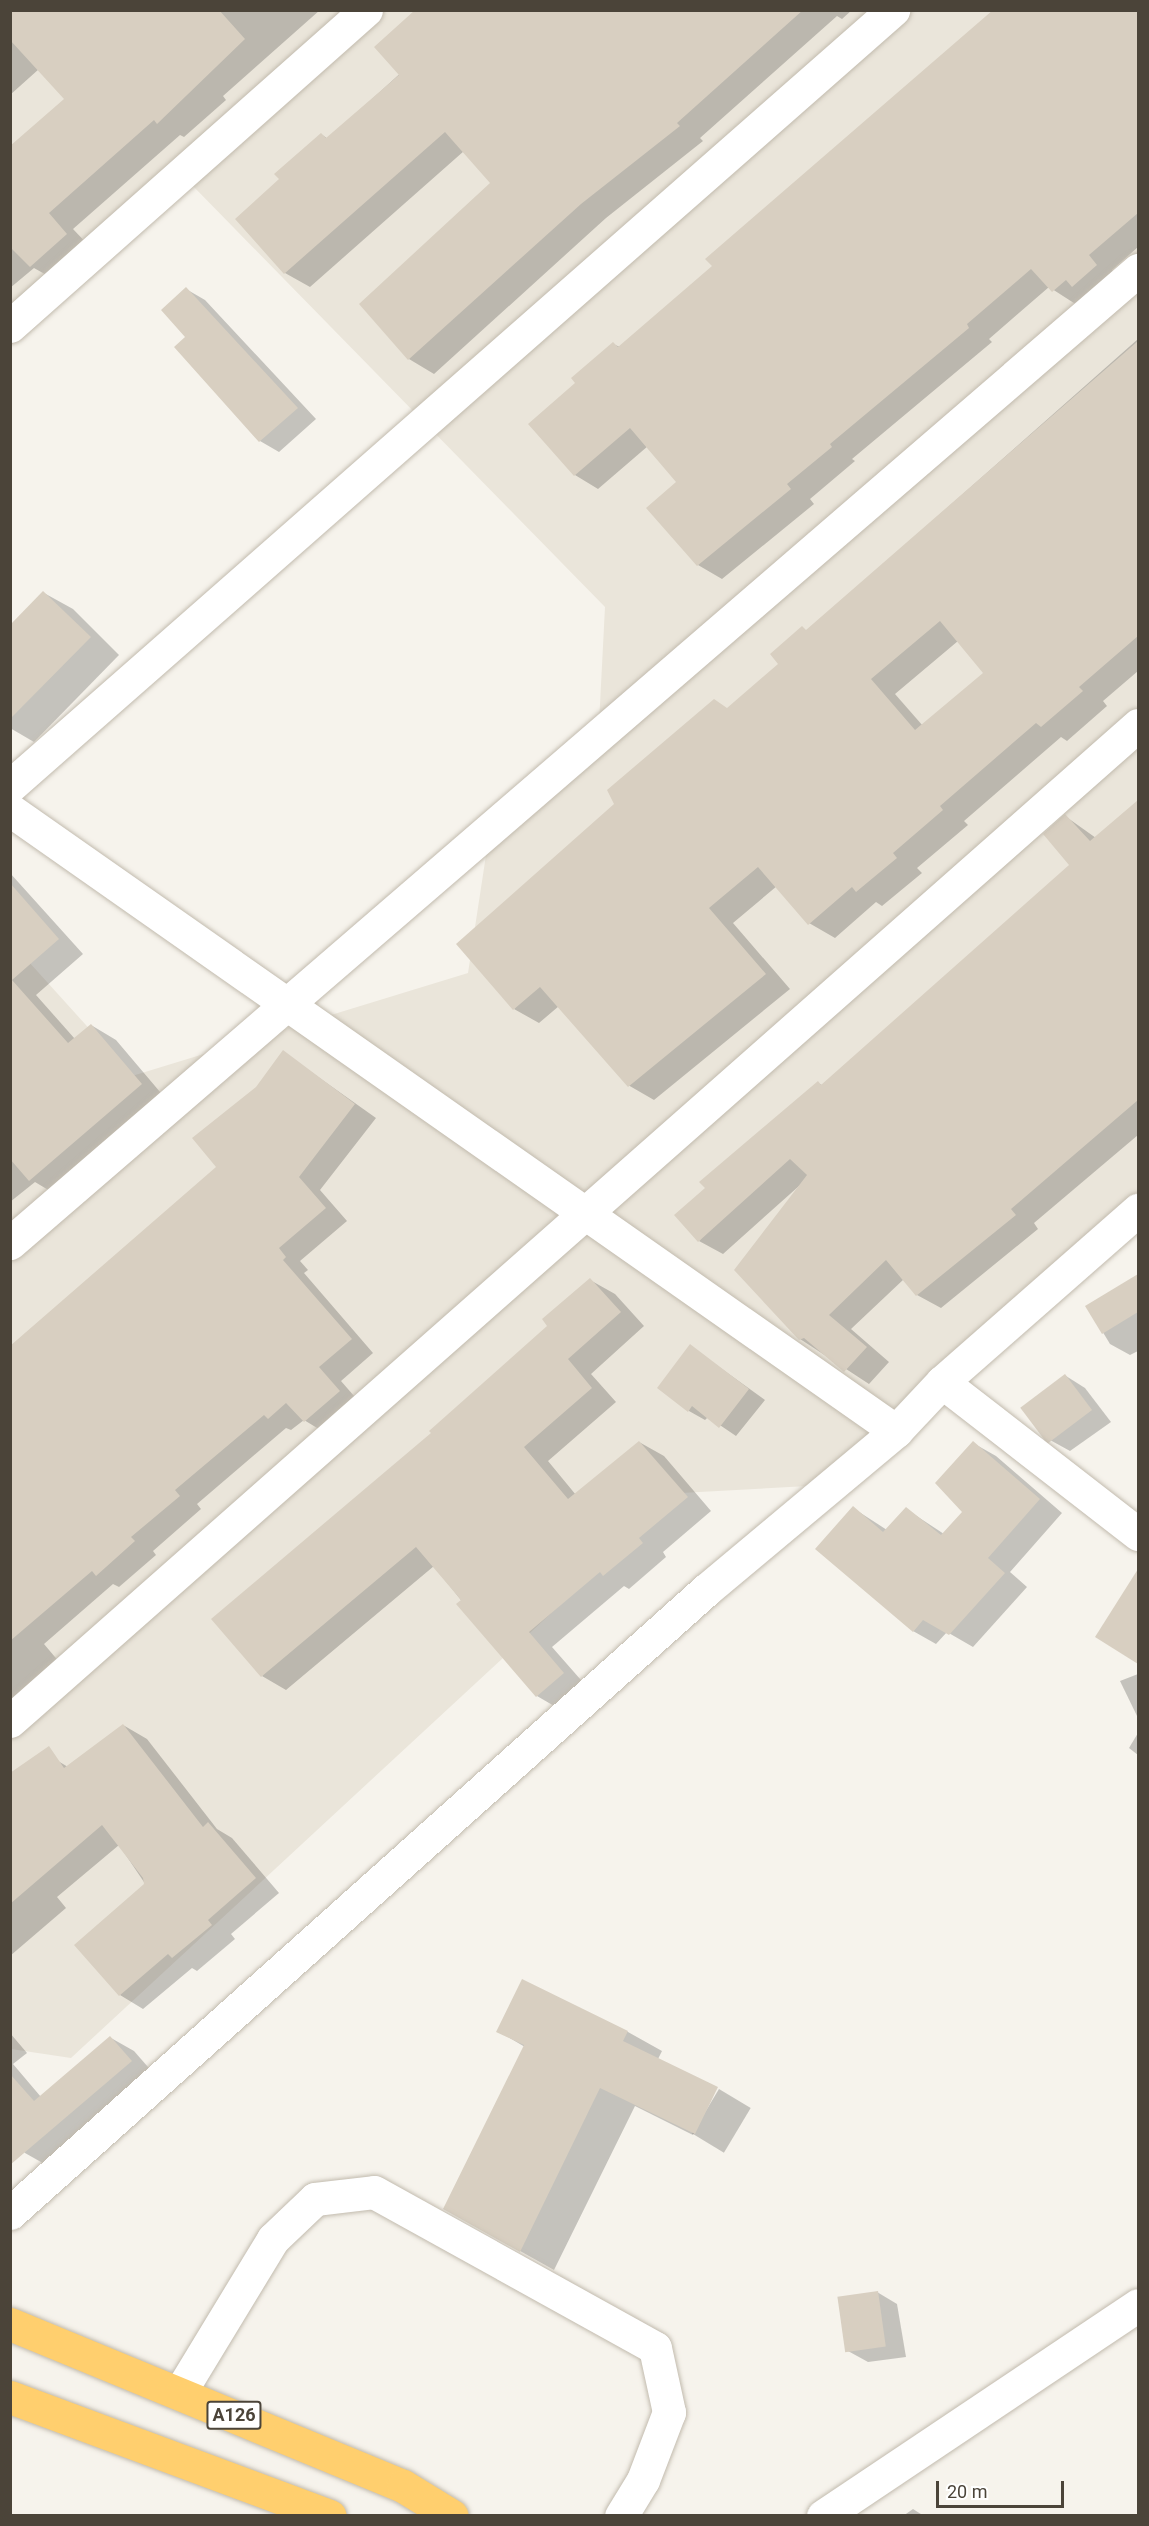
<!DOCTYPE html>
<style>
body{margin:0}
#map{position:relative;width:1149px;height:2526px;overflow:hidden;background:#f6f3ec;font-family:Roboto,sans-serif}
div>[style]{position:absolute}
.residential>*{inset:0;background:#eae5da}
.shadow>*{inset:0;background:#0003;transform-origin:0 0}
.building>*{inset:0;background:#d8cfc1;transform-origin:0 0}
.roads{filter:drop-shadow(0 0 2px #c2bbae) drop-shadow(0 0 2px #c2bbae)}
.minor>*{height:33px;margin:-16.5px;padding:0 16.5px;transform-origin:16.5px;border-radius:16.5px;background:#fff}
.highway>*{height:33px;margin:-16.5px;padding:0 16.5px;transform-origin:16.5px;border-radius:16.5px;background:#ffcf6e}
span{translate:-50% -50%;white-space:nowrap;text-align:center;line-height:1.15;-webkit-text-stroke:5px #fff;paint-order:stroke}
.shield-label span{padding:2px 4px;background:#fff;border:2px solid;border-radius:4px;-webkit-text-stroke-width:0}
.shield-label{font-size:18px;color:#4b4439;font-weight:700}
.frame{position:absolute;inset:0;border:12px solid #4b4439;pointer-events:none}
.scale{position:absolute;left:936px;top:2481px;width:128px;height:27px;box-sizing:border-box;border:3px solid #4b4439;border-top:0;padding-left:8px;font-size:18px;line-height:21px;white-space:nowrap;color:#4b4439;-webkit-text-stroke:4px #fff;paint-order:stroke}
</style>
<div id="map">
<div class="residential">
<div style="clip-path:polygon(11px 11px,1138px 11px,1138px 1194px,826px 1485px,681px 1493px,71px 2058px,11px 2049px,10px 941px,132px 1076px,468px 973px,488px 842px,598px 743px,605px 607px,192px 185px,11px 345px)"></div>
</div>
<div class="shadow">
<div style="clip-path:polygon(10px 10px,320px 10px,223px 96px,226px 100px,184px 137px,180px 135px,73px 229px,92px 249px,57px 281px,34px 268px,10px 288px,10px 142px,14px 146px,66px 99px,39px 69px,10px 95px)"></div>
<div style="clip-path:polygon(470px 10px,852px 10px,842px 19px,837px 16px,700px 138px,703px 141px,606px 218px,434px 374px,409px 359px,361px 304px,492px 183px,464px 151px,310px 287px,285px 273px,281px 179px,321px 134px,328px 139px)"></div>
<div style="clip-path:polygon(994px 10px,1138px 10px,1138px 247px,1112px 270px,1120px 279px,1077px 305px,1049px 287px,989px 339px,992px 342px,852px 459px,855px 461px,810px 499px,814px 504px,722px 579px,698px 565px,649px 508px,678px 482px,648px 446px,598px 489px,575px 475px,577px 383px,613px 344px,620px 347px,714px 266px)"></div>
<div style="clip-path:polygon(186px 289px,205px 300px,316px 419px,279px 452px,260px 441px,177px 347px,188px 337px)"></div>
<div style="clip-path:polygon(evenodd,1138px 339px,1138px 671px,1103px 701px,1107px 706px,1067px 741px,1061px 737px,964px 821px,968px 825px,917px 868px,922px 873px,882px 906px,876px 902px,835px 938px,809px 923px,777px 886px,733px 923px,790px 989px,654px 1100px,628px 1085px,559px 1006px,539px 1023px,514px 1009px,728px 709px,780px 664px,808px 631px,1138px 339px,958px 641px,985px 673px,923px 726px,895px 694px,958px 641px)"></div>
<div style="clip-path:polygon(44px 593px,73px 609px,119px 655px,34px 742px,10px 728px,10px 627px)"></div>
<div style="clip-path:polygon(1138px 802px,1138px 1135px,1034px 1223px,1038px 1229px,941px 1308px,917px 1295px,904px 1279px,851px 1329px,889px 1362px,869px 1384px,800px 1339px,799px 1186px,723px 1254px,699px 1241px,818px 1083px,822px 1085px,1071px 866px,1065px 816px,1096px 838px)"></div>
<div style="clip-path:polygon(10px 873px,83px 954px,36px 995px,75px 1039px,91px 1025px,116px 1040px,166px 1099px,55px 1194px,35px 1182px,10px 1202px)"></div>
<div style="clip-path:polygon(283px 1052px,376px 1118px,320px 1190px,347px 1221px,300px 1261px,308px 1270px,304px 1273px,373px 1353px,341px 1381px,361px 1404px,327px 1434px,304px 1420px,291px 1430px,286px 1428px,197px 1504px,201px 1509px,153px 1551px,156px 1555px,119px 1587px,113px 1584px,44px 1644px,60px 1663px,10px 1709px,10px 1347px,218px 1167px,257px 1088px)"></div>
<div style="clip-path:polygon(1138px 1276px,1138px 1351px,1130px 1355px,1110px 1344px,1087px 1306px)"></div>
<div style="clip-path:polygon(590px 1280px,615px 1294px,644px 1326px,591px 1374px,616px 1402px,548px 1461px,576px 1495px,639px 1442px,664px 1456px,711px 1511px,663px 1552px,666px 1557px,629px 1589px,624px 1586px,552px 1647px,588px 1688px,561px 1710px,537px 1696px,434px 1566px,286px 1690px,262px 1676px,433px 1433px,549px 1327px)"></div>
<div style="clip-path:polygon(690px 1346px,765px 1400px,736px 1436px,708px 1417px,705px 1420px,689px 1411px)"></div>
<div style="clip-path:polygon(1066px 1376px,1085px 1388px,1111px 1422px,1070px 1451px,1050px 1440px)"></div>
<div style="clip-path:polygon(973px 1443px,996px 1456px,1062px 1513px,1010px 1572px,1027px 1587px,973px 1647px,947px 1632px,936px 1644px,913px 1631px,853px 1508px,887px 1530px,906px 1509px,944px 1534px,964px 1512px)"></div>
<div style="clip-path:polygon(1127px 1589px,1138px 1596px,1138px 1663px,1097px 1637px)"></div>
<div style="clip-path:polygon(1138px 1674px,1138px 1718px,1120px 1681px)"></div>
<div style="clip-path:polygon(123px 1725px,147px 1739px,217px 1829px,232px 1838px,279px 1893px,231px 1934px,235px 1939px,197px 1971px,192px 1968px,143px 2009px,120px 1995px,146px 1885px,119px 1845px,57px 1897px,66px 1908px,10px 1956px,10px 1802px,58px 1761px,68px 1767px)"></div>
<div style="clip-path:polygon(1138px 1733px,1138px 1755px,1129px 1748px)"></div>
<div style="clip-path:polygon(523px 1981px,628px 2032px,662px 2051px,658px 2059px,716px 2088px,693px 2135px,635px 2106px,554px 2270px,479px 2228px,525px 2047px,498px 2031px)"></div>
<div style="clip-path:polygon(10px 2033px,27px 2053px,13px 2064px,41px 2097px,111px 2038px,134px 2051px,155px 2075px,48px 2166px,25px 2153px,10px 2136px)"></div>
<div style="left:719px;top:2089px;width:37px;height:52px;rotate:31deg"></div>
<div style="clip-path:polygon(877px 2292px,897px 2304px,906px 2357px,868px 2362px,848px 2351px)"></div>
<div style="clip-path:polygon(913px 2509px,924px 2516px,903px 2516px)"></div>
</div>
<div class="building">
<div style="clip-path:polygon(10px 10px,219px 10px,245px 39px,157px 124px,154px 120px,49px 213px,67px 234px,30px 267px,10px 247px,10px 146px,64px 99px,10px 40px)"></div>
<div style="clip-path:polygon(415px 10px,803px 10px,677px 123px,680px 126px,581px 204px,408px 360px,359px 304px,490px 183px,445px 132px,284px 274px,235px 219px,279px 179px,274px 174px,321px 133px,326px 138px,399px 75px,374px 47px)"></div>
<div style="clip-path:polygon(993px 10px,1138px 10px,1138px 213px,1089px 255px,1097px 265px,1072px 287px,1066px 280px,1052px 292px,1031px 269px,967px 324px,969px 328px,830px 444px,832px 447px,787px 484px,791px 489px,697px 566px,646px 508px,676px 482px,630px 428px,574px 476px,528px 424px,575px 383px,571px 378px,613px 342px,618px 347px,712px 266px,705px 259px)"></div>
<div style="clip-path:polygon(186px 287px,298px 408px,259px 442px,174px 347px,185px 337px,161px 310px)"></div>
<div style="clip-path:polygon(evenodd,1138px 341px,1138px 636px,1079px 687px,1083px 691px,1041px 727px,1036px 723px,940px 806px,943px 810px,893px 853px,897px 858px,856px 892px,852px 887px,808px 925px,758px 867px,709px 908px,766px 974px,628px 1087px,540px 987px,513px 1010px,456px 944px,614px 804px,607px 790px,714px 699px,727px 708px,778px 664px,770px 654px,802px 626px,806px 630px,1138px 341px,940px 621px,983px 673px,915px 730px,871px 679px,940px 621px)"></div>
<div style="clip-path:polygon(43px 591px,91px 637px,10px 719px,10px 625px)"></div>
<div style="clip-path:polygon(1138px 800px,1138px 1100px,1011px 1209px,1016px 1215px,916px 1296px,886px 1260px,829px 1315px,867px 1347px,844px 1372px,804px 1338px,799px 1340px,734px 1270px,807px 1175px,790px 1159px,698px 1242px,674px 1215px,705px 1188px,699px 1182px,818px 1081px,821px 1085px,1069px 865px,1043px 834px,1065px 814px,1090px 841px)"></div>
<div style="clip-path:polygon(10px 883px,59px 939px,12px 980px,68px 1043px,91px 1024px,142px 1084px,29px 1181px,10px 1159px)"></div>
<div style="clip-path:polygon(283px 1050px,355px 1104px,299px 1177px,326px 1208px,279px 1248px,286px 1257px,283px 1260px,352px 1339px,319px 1367px,340px 1391px,304px 1422px,286px 1403px,268px 1419px,264px 1415px,175px 1490px,180px 1496px,131px 1537px,135px 1541px,96px 1576px,92px 1571px,10px 1641px,10px 1346px,216px 1167px,192px 1138px,256px 1087px)"></div>
<div style="clip-path:polygon(1138px 1274px,1138px 1312px,1102px 1334px,1085px 1306px)"></div>
<div style="clip-path:polygon(590px 1278px,621px 1312px,568px 1359px,592px 1388px,524px 1447px,568px 1499px,639px 1441px,688px 1497px,639px 1538px,643px 1543px,603px 1576px,600px 1572px,529px 1632px,564px 1673px,536px 1697px,456px 1604px,461px 1600px,416px 1547px,261px 1677px,211px 1619px,431px 1433px,429px 1431px,547px 1326px,542px 1319px)"></div>
<div style="clip-path:polygon(690px 1344px,749px 1389px,719px 1428px,692px 1406px,688px 1412px,657px 1388px)"></div>
<div style="left:1065px;top:1374px;width:45px;height:56px;rotate:53deg"></div>
<div style="clip-path:polygon(973px 1441px,1040px 1499px,988px 1558px,1005px 1573px,949px 1635px,923px 1620px,913px 1632px,815px 1549px,853px 1506px,883px 1532px,906px 1507px,941px 1535px,962px 1512px,935px 1483px)"></div>
<div style="clip-path:polygon(1138px 1569px,1138px 1664px,1095px 1637px)"></div>
<div style="clip-path:polygon(123px 1724px,203px 1827px,208px 1822px,256px 1878px,208px 1920px,212px 1925px,172px 1958px,168px 1954px,119px 1996px,74px 1945px,144px 1884px,143px 1878px,102px 1825px,10px 1904px,10px 1773px,49px 1746px,64px 1768px)"></div>
<div style="clip-path:polygon(522px 1979px,628px 2031px,623px 2041px,718px 2087px,695px 2134px,600px 2088px,520px 2252px,443px 2209px,524px 2045px,496px 2032px)"></div>
<div style="clip-path:polygon(110px 2036px,132px 2061px,10px 2165px,10px 2074px,34px 2101px)"></div>
<div style="left:878px;top:2291px;width:56px;height:41px;rotate:82deg"></div>
</div>
<div class="roads">
<div class="minor">
<div style="left:10px;top:326px;width:476px;rotate:-41.6deg"></div>
<div style="left:10px;top:786px;width:1176px;rotate:-41.31deg"></div>
<div style="left:10px;top:810px;width:1082px;rotate:35.03deg"></div>
<div style="left:10px;top:1243px;width:1490px;rotate:-40.78deg"></div>
<div style="left:942px;top:1382px;width:248px;rotate:37.8deg"></div>
<div style="left:10px;top:1721px;width:1505px;rotate:-41.44deg"></div>
<div style="left:10px;top:2213px;width:934px;rotate:-41.83deg"></div>
<div style="left:706px;top:1590px;width:248px;rotate:-39.9deg"></div>
<div style="left:896px;top:1431px;width:67px;rotate:-46.8deg"></div>
<div style="left:942px;top:1382px;width:261px;rotate:-41.3deg"></div>
<div style="left:180px;top:2392px;width:179px;rotate:-58.7deg"></div>
<div style="left:273px;top:2239px;width:58px;rotate:-43.6deg"></div>
<div style="left:315px;top:2199px;width:59px;rotate:-6.8deg"></div>
<div style="left:374px;top:2192px;width:321px;rotate:29deg"></div>
<div style="left:655px;top:2348px;width:66px;rotate:77.7deg"></div>
<div style="left:669px;top:2412px;width:73px;rotate:110.9deg"></div>
<div style="left:643px;top:2480px;width:42px;rotate:121.4deg"></div>
<div style="left:823px;top:2516px;width:379px;rotate:-33.8deg"></div>
</div>
<div class="highway">
<div style="left:10px;top:2324px;width:425px;rotate:22.4deg"></div>
<div style="left:403px;top:2486px;width:57px;rotate:31.5deg"></div>
<div style="left:10px;top:2397px;width:341px;rotate:20.4deg"></div>
</div>
</div>
<div class="shield-label">
<span style="left:234px;top:2415px">A126</span>
</div>
<div class="frame"></div>
<div class="scale">20 m</div>
</div>
